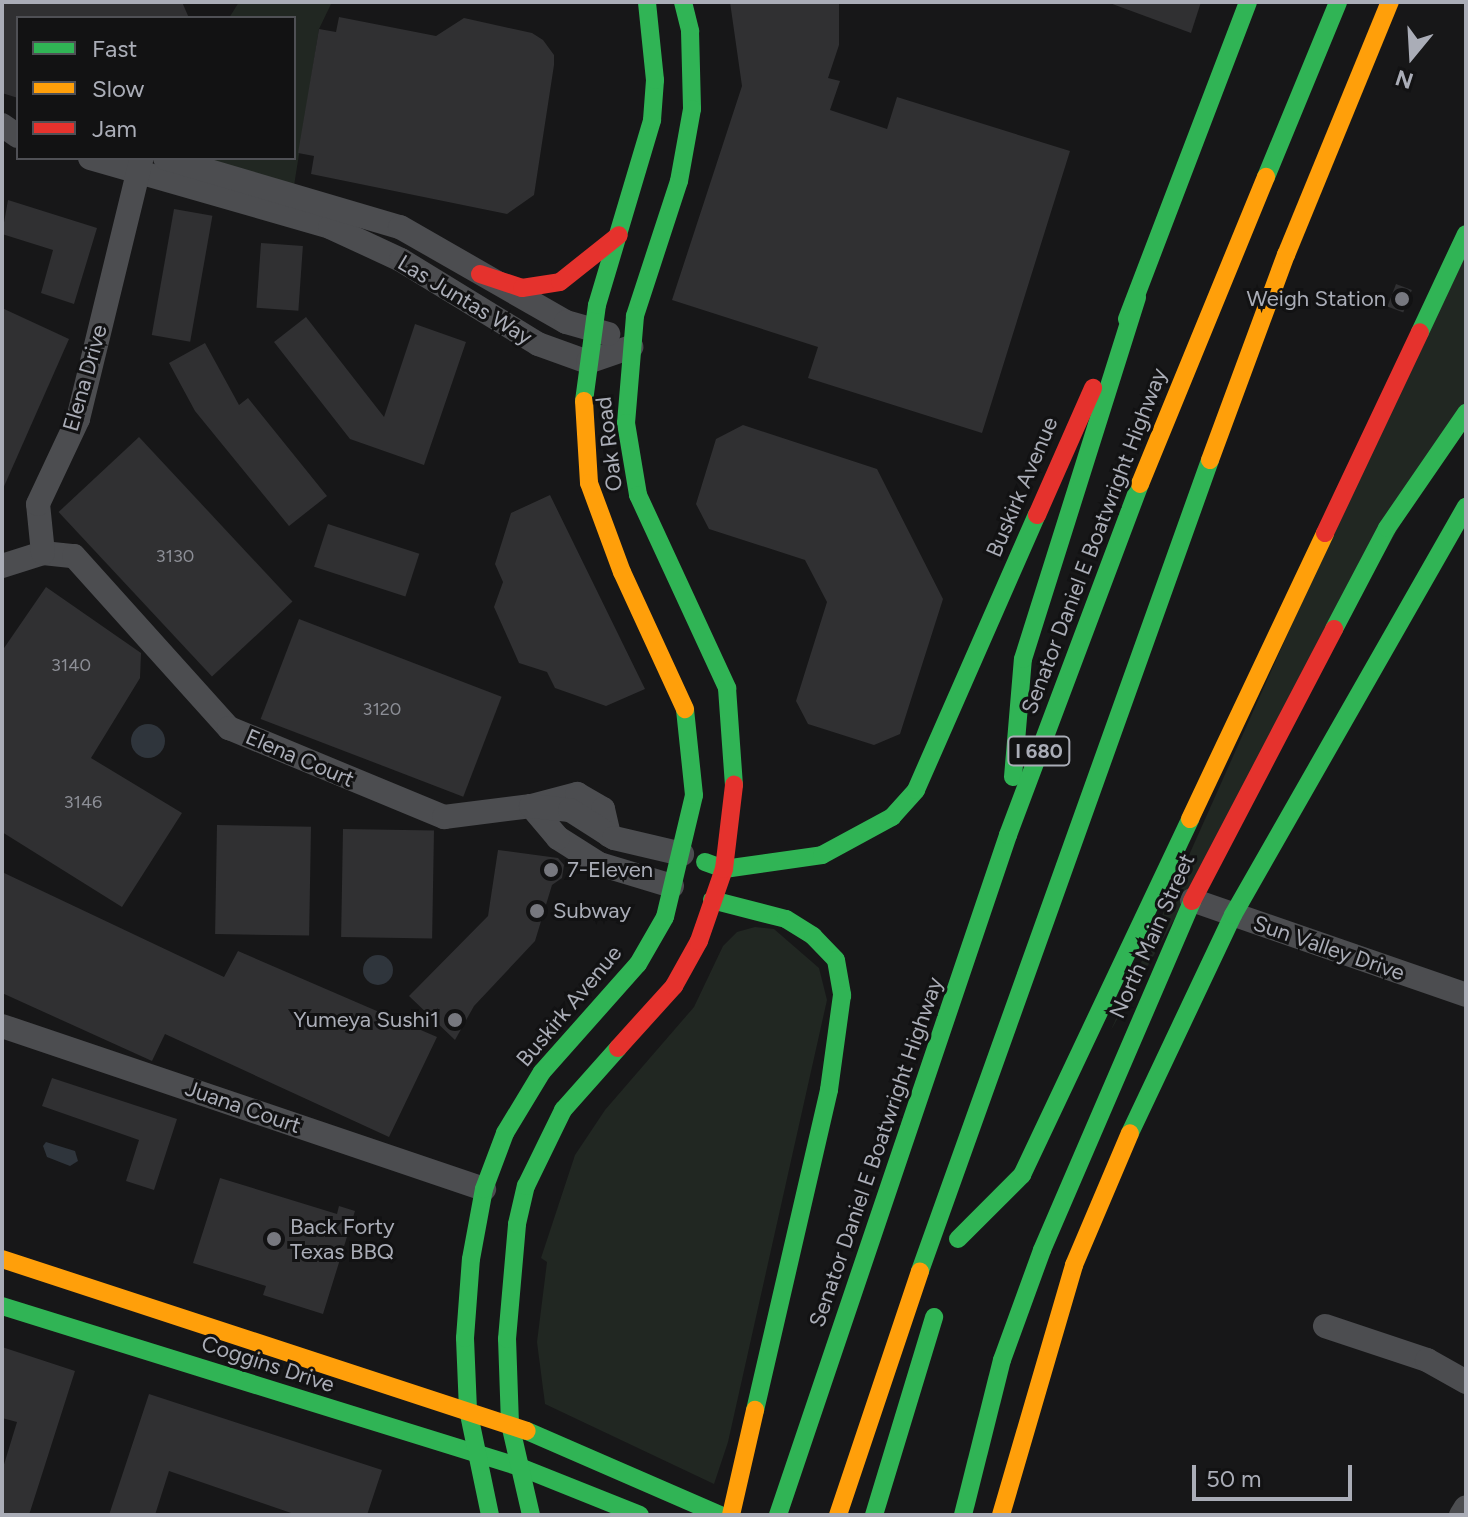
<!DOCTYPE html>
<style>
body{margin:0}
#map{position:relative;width:1468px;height:1517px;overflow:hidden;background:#171718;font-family:Figtree,sans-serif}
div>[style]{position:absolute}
.green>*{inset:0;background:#212722}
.water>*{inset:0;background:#2f353c}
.round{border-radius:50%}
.building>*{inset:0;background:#303032;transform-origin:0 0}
.street>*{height:24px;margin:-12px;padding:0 12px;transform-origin:12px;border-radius:12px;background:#4c4d50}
.fast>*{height:18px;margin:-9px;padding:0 9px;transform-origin:9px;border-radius:9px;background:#30b455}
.slow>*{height:18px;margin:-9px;padding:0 9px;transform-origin:9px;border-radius:9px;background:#ff9f0a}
.jam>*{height:18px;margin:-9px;padding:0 9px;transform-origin:9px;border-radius:9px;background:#e5322d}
.dots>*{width:22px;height:22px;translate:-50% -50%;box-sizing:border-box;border:4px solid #121213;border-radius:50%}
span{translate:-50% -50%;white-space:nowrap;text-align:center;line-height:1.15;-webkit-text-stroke:6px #121213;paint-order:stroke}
.number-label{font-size:18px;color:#8c8e96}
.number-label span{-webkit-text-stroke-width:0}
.shield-label span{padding:2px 6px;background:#121213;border:2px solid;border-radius:6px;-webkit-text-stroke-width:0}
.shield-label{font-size:20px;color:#aaadb7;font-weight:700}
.poi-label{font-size:22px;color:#aaadb7}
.right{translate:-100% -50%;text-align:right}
.left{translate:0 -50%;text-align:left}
.street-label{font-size:22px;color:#aaadb7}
.frame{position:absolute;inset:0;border:4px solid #aaadb7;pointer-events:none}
.legend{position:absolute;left:16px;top:16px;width:280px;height:144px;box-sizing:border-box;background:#121213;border:2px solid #4f5055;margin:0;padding:10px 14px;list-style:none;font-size:24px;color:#aaadb7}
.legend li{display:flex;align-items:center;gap:16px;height:40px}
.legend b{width:40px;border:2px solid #4f5055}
.north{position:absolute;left:1372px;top:16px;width:80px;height:80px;-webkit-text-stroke:6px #121213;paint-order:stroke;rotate:198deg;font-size:22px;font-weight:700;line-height:32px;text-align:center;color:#aaadb7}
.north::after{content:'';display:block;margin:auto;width:28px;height:36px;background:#aaadb7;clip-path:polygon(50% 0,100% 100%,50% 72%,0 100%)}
.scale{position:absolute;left:1192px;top:1465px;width:160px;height:36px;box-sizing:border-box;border:4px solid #aaadb7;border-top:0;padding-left:10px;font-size:24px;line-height:28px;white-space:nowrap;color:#aaadb7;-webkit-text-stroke:6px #121213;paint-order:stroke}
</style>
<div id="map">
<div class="green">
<div style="clip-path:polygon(239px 2px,332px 2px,319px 29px,293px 192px,165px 158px,294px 158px,294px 18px,229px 18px)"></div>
<div style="clip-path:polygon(1466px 234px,1466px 410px,1111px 1030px)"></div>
<div style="clip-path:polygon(755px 927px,774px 929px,819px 968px,827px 1000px,728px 1442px,714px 1484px,545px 1404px,537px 1342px,547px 1262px,541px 1258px,575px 1155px,605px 1110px,694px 1007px,723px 946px,737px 932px)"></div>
</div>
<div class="water">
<div class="round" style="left:131px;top:724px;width:34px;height:34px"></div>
<div class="round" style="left:363px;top:955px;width:30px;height:30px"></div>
<div style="clip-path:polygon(46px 1142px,75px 1151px,78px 1161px,70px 1166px,47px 1157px,43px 1146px)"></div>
</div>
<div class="building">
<div style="clip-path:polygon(2px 2px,182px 2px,189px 18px,18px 18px,18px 98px,2px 93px)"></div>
<div style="clip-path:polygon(730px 2px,839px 2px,839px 45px,828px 78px,840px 81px,830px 110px,887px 129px,897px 97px,1070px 151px,982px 433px,808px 378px,818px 347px,672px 300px,742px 86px)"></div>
<div style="clip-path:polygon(1107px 2px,1201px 2px,1191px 33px)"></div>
<div style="clip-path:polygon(339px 17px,436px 36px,464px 18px,532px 33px,543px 40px,554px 55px,554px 65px,534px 195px,507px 214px,311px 174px,314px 156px,298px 153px,319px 29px,336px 32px)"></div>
<div style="clip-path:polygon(8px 200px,97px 228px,74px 304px,41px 293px,53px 250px,2px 234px)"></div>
<div style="left:174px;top:209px;width:39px;height:128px;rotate:10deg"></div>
<div style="left:261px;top:243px;width:42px;height:65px;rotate:4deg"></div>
<div style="left:1396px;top:284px;width:17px;height:24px;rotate:21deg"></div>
<div style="clip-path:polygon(2px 308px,69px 339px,2px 491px)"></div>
<div style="clip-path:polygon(306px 317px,384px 417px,415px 324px,466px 342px,424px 465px,350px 439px,274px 342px)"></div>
<div style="clip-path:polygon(205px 343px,239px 405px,248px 398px,327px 496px,289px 526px,195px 411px,169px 363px)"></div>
<div style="clip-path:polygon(743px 425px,877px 469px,943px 599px,900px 734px,874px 745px,808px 724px,796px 701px,827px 602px,805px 560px,709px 529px,696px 504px,716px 439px)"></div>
<div style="left:139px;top:437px;width:225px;height:110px;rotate:47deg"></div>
<div style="clip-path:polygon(550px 495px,645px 689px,606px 706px,555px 688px,547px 672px,519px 663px,494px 607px,503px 582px,495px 564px,511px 513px)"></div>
<div style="left:328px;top:524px;width:96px;height:45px;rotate:18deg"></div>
<div style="clip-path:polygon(46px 587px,141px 653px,140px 678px,91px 758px,182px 813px,122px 907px,2px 832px,2px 651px)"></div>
<div style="left:299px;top:619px;width:217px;height:107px;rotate:21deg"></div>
<div style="left:217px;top:825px;width:94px;height:109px;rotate:1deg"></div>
<div style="left:343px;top:829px;width:91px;height:108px;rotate:1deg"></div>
<div style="clip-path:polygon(498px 850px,558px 858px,564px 865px,562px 878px,552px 885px,535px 941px,474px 1006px,455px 1040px,409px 996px,488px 916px)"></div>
<div style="clip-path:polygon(2px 872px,224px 977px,238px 951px,437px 1037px,389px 1137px,165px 1034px,152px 1061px,2px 993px)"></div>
<div style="clip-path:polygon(52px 1078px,177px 1119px,154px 1190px,126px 1181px,139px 1140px,42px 1106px)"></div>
<div style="clip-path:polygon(220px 1178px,337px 1214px,339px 1206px,355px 1211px,323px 1314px,263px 1295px,266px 1286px,193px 1263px)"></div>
<div style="clip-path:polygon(2px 1347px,75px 1371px,29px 1515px,2px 1515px,2px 1471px,17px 1422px,2px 1418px)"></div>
<div style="clip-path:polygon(149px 1394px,382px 1470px,367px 1515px,297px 1515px,169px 1471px,155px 1515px,109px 1515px)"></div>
</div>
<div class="street">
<div style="left:2px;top:125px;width:19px;rotate:35deg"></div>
<div style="left:90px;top:158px;width:250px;rotate:16deg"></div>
<div style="left:330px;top:227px;width:78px;rotate:24.9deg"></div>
<div style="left:401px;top:260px;width:161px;rotate:31.5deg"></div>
<div style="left:538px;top:344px;width:53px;rotate:19.8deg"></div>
<div style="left:588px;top:362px;width:46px;rotate:-19.2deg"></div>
<div style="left:165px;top:158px;width:245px;rotate:16.4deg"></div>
<div style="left:400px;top:227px;width:191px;rotate:29.8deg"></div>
<div style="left:566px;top:322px;width:44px;rotate:15.9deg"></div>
<div style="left:43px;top:553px;width:31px;rotate:6deg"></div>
<div style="left:74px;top:556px;width:232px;rotate:48deg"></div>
<div style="left:229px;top:728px;width:233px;rotate:22.5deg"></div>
<div style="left:444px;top:817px;width:88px;rotate:-7.2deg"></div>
<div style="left:531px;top:806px;width:48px;rotate:-14.6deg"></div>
<div style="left:577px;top:794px;width:30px;rotate:30deg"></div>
<div style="left:603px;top:809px;width:27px;rotate:77deg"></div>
<div style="left:2px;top:566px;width:43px;rotate:-17.6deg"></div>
<div style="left:43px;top:553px;width:49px;rotate:-95.8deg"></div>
<div style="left:38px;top:504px;width:94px;rotate:-64.8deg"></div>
<div style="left:78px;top:419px;width:267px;rotate:-76.3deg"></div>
<div style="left:672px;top:886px;width:76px;rotate:-163.2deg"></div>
<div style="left:599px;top:864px;width:49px;rotate:-147.6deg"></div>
<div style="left:558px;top:838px;width:42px;rotate:-130.2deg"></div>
<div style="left:531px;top:806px;width:39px;rotate:6deg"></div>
<div style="left:570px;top:810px;width:52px;rotate:32.5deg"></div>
<div style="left:614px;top:838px;width:70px;rotate:13.2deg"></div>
<div style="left:1192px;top:900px;width:290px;rotate:19.1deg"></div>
<div style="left:2px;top:1026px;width:509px;rotate:18.68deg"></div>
<div style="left:1325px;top:1326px;width:108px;rotate:18.4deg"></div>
<div style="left:1427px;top:1360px;width:45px;rotate:29.4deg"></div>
<div style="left:1461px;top:1515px;width:9px;rotate:-58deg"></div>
</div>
<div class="fast">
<div style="left:683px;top:2px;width:30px;rotate:76deg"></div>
<div style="left:690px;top:31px;width:78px;rotate:88.5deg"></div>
<div style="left:692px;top:109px;width:73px;rotate:100.2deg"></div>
<div style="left:679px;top:181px;width:142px;rotate:108.1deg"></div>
<div style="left:635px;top:316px;width:107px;rotate:94.8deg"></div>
<div style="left:626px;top:423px;width:73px;rotate:80.5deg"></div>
<div style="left:638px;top:495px;width:213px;rotate:65.2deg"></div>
<div style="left:727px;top:688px;width:97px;rotate:85.9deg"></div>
<div style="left:1266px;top:177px;width:189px;rotate:-67.6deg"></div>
<div style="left:1127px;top:319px;width:339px;rotate:-69.1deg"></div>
<div style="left:1420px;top:332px;width:108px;rotate:-64.9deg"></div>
<div style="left:584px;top:401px;width:97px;rotate:-82.3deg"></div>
<div style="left:597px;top:305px;width:193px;rotate:-73.4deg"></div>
<div style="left:652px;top:120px;width:40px;rotate:-85.7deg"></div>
<div style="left:655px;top:80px;width:78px;rotate:-95.9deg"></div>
<div style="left:1334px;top:629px;width:114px;rotate:-62.3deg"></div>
<div style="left:1387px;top:528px;width:140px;rotate:-55.5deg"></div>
<div style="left:1013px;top:777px;width:118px;rotate:-85.2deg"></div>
<div style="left:1023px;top:659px;width:379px;rotate:-72.5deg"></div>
<div style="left:705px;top:862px;width:20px;rotate:20deg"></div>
<div style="left:724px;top:869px;width:99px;rotate:-8.1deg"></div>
<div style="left:822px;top:855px;width:80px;rotate:-28.5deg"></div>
<div style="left:892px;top:817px;width:36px;rotate:-48deg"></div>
<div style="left:916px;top:790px;width:300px;rotate:-66.3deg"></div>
<div style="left:712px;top:900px;width:76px;rotate:14.4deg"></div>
<div style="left:786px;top:919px;width:32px;rotate:32deg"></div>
<div style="left:813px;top:936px;width:33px;rotate:46deg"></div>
<div style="left:836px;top:960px;width:36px;rotate:80deg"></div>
<div style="left:842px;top:995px;width:96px;rotate:97.8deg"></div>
<div style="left:829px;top:1090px;width:328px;rotate:103deg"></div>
<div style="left:1130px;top:1133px;width:241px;rotate:-64.7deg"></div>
<div style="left:1233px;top:915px;width:470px;rotate:-60.3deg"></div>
<div style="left:958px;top:1239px;width:91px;rotate:-45deg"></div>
<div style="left:1022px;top:1175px;width:394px;rotate:-64.7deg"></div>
<div style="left:920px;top:1271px;width:861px;rotate:-70.32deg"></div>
<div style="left:2px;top:1306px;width:542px;rotate:17.27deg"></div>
<div style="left:520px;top:1467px;width:129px;rotate:21.8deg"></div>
<div style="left:527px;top:1431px;width:210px;rotate:23.5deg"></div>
<div style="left:490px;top:1515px;width:107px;rotate:-101.8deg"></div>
<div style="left:468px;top:1410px;width:72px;rotate:-92.4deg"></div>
<div style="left:465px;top:1338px;width:79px;rotate:-85.7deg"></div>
<div style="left:471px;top:1259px;width:71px;rotate:-79.5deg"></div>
<div style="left:484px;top:1189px;width:60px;rotate:-69.4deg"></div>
<div style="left:505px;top:1133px;width:71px;rotate:-58.8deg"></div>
<div style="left:542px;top:1072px;width:144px;rotate:-48.4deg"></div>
<div style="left:638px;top:964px;width:54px;rotate:-60.1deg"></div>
<div style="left:665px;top:917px;width:125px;rotate:-76.6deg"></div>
<div style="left:694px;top:795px;width:86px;rotate:-96deg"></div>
<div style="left:531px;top:1515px;width:93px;rotate:-103deg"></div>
<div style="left:510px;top:1424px;width:85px;rotate:-92deg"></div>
<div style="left:507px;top:1339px;width:115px;rotate:-85deg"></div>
<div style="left:517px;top:1224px;width:39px;rotate:-77deg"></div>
<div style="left:526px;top:1186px;width:85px;rotate:-64deg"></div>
<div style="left:563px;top:1110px;width:83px;rotate:-48.4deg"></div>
<div style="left:778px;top:1515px;width:718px;rotate:-71.31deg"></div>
<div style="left:1008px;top:835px;width:375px;rotate:-69.4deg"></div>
<div style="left:874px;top:1515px;width:207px;rotate:-73.1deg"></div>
<div style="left:963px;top:1515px;width:160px;rotate:-75.9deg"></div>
<div style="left:1002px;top:1360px;width:117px;rotate:-70deg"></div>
<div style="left:1042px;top:1250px;width:380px;rotate:-66.7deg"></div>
</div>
<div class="slow">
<div style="left:584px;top:401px;width:82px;rotate:86.5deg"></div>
<div style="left:589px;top:483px;width:95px;rotate:69.7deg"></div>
<div style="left:622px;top:572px;width:151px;rotate:65.3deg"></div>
<div style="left:1210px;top:460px;width:219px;rotate:-69.7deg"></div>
<div style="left:1286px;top:255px;width:274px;rotate:-67.7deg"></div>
<div style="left:1140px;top:484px;width:332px;rotate:-67.7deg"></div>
<div style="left:1190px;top:819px;width:316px;rotate:-64.7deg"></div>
<div style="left:2px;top:1259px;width:552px;rotate:18.14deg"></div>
<div style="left:731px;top:1515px;width:108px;rotate:-77.1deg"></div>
<div style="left:838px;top:1515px;width:257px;rotate:-71.4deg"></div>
<div style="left:1001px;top:1515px;width:260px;rotate:-73.7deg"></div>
<div style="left:1074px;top:1265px;width:143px;rotate:-67deg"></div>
</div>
<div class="jam">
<div style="left:480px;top:274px;width:44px;rotate:18.4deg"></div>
<div style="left:522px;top:288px;width:38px;rotate:-9deg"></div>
<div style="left:560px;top:282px;width:75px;rotate:-38.5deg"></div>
<div style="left:1037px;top:515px;width:139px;rotate:-66.2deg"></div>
<div style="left:1325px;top:533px;width:222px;rotate:-64.7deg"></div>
<div style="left:1192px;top:901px;width:307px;rotate:-62.4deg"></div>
<div style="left:618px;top:1048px;width:84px;rotate:-47.9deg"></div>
<div style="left:674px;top:986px;width:51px;rotate:-60.9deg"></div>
<div style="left:699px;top:941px;width:76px;rotate:-70.9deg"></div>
<div style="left:724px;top:869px;width:85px;rotate:-83.2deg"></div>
</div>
<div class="dots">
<div style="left:1402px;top:299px;background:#77787f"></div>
<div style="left:551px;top:870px;background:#77787f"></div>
<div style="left:537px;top:911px;background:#77787f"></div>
<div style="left:455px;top:1020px;background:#77787f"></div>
<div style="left:274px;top:1239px;background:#77787f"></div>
</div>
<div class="number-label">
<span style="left:175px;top:556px">3130</span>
<span style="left:71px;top:665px">3140</span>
<span style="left:382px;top:709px">3120</span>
<span style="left:83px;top:802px">3146</span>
</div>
<div class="shield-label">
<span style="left:1039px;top:751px">I 680</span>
</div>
<div class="poi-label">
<span class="right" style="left:1386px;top:299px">Weigh Station</span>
<span class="left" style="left:567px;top:870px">7-Eleven</span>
<span class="left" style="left:553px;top:911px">Subway</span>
<span class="right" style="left:439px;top:1020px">Yumeya Sushi1</span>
<span class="left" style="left:290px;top:1239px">Back Forty<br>Texas BBQ</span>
</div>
<div class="street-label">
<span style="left:465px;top:300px;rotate:31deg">Las Juntas Way</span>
<span style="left:85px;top:378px;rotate:-74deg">Elena Drive</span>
<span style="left:609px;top:444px;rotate:-97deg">Oak Road</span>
<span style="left:1022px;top:487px;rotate:-67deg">Buskirk Avenue</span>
<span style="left:1094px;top:541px;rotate:-69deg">Senator Daniel E Boatwright Highway</span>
<span style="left:300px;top:758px;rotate:23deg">Elena Court</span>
<span style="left:1152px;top:936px;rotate:-66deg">North Main Street</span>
<span style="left:1329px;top:948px;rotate:19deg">Sun Valley Drive</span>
<span style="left:569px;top:1006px;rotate:-50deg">Buskirk Avenue</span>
<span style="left:243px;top:1107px;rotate:19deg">Juana Court</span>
<span style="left:876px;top:1152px;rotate:-71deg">Senator Daniel E Boatwright Highway</span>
<span style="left:268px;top:1364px;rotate:18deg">Coggins Drive</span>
</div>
<div class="frame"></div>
<ul class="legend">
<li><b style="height:10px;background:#30b455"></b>Fast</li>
<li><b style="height:10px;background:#ff9f0a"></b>Slow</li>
<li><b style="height:10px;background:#e5322d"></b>Jam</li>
</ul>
<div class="north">N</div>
<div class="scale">50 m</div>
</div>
